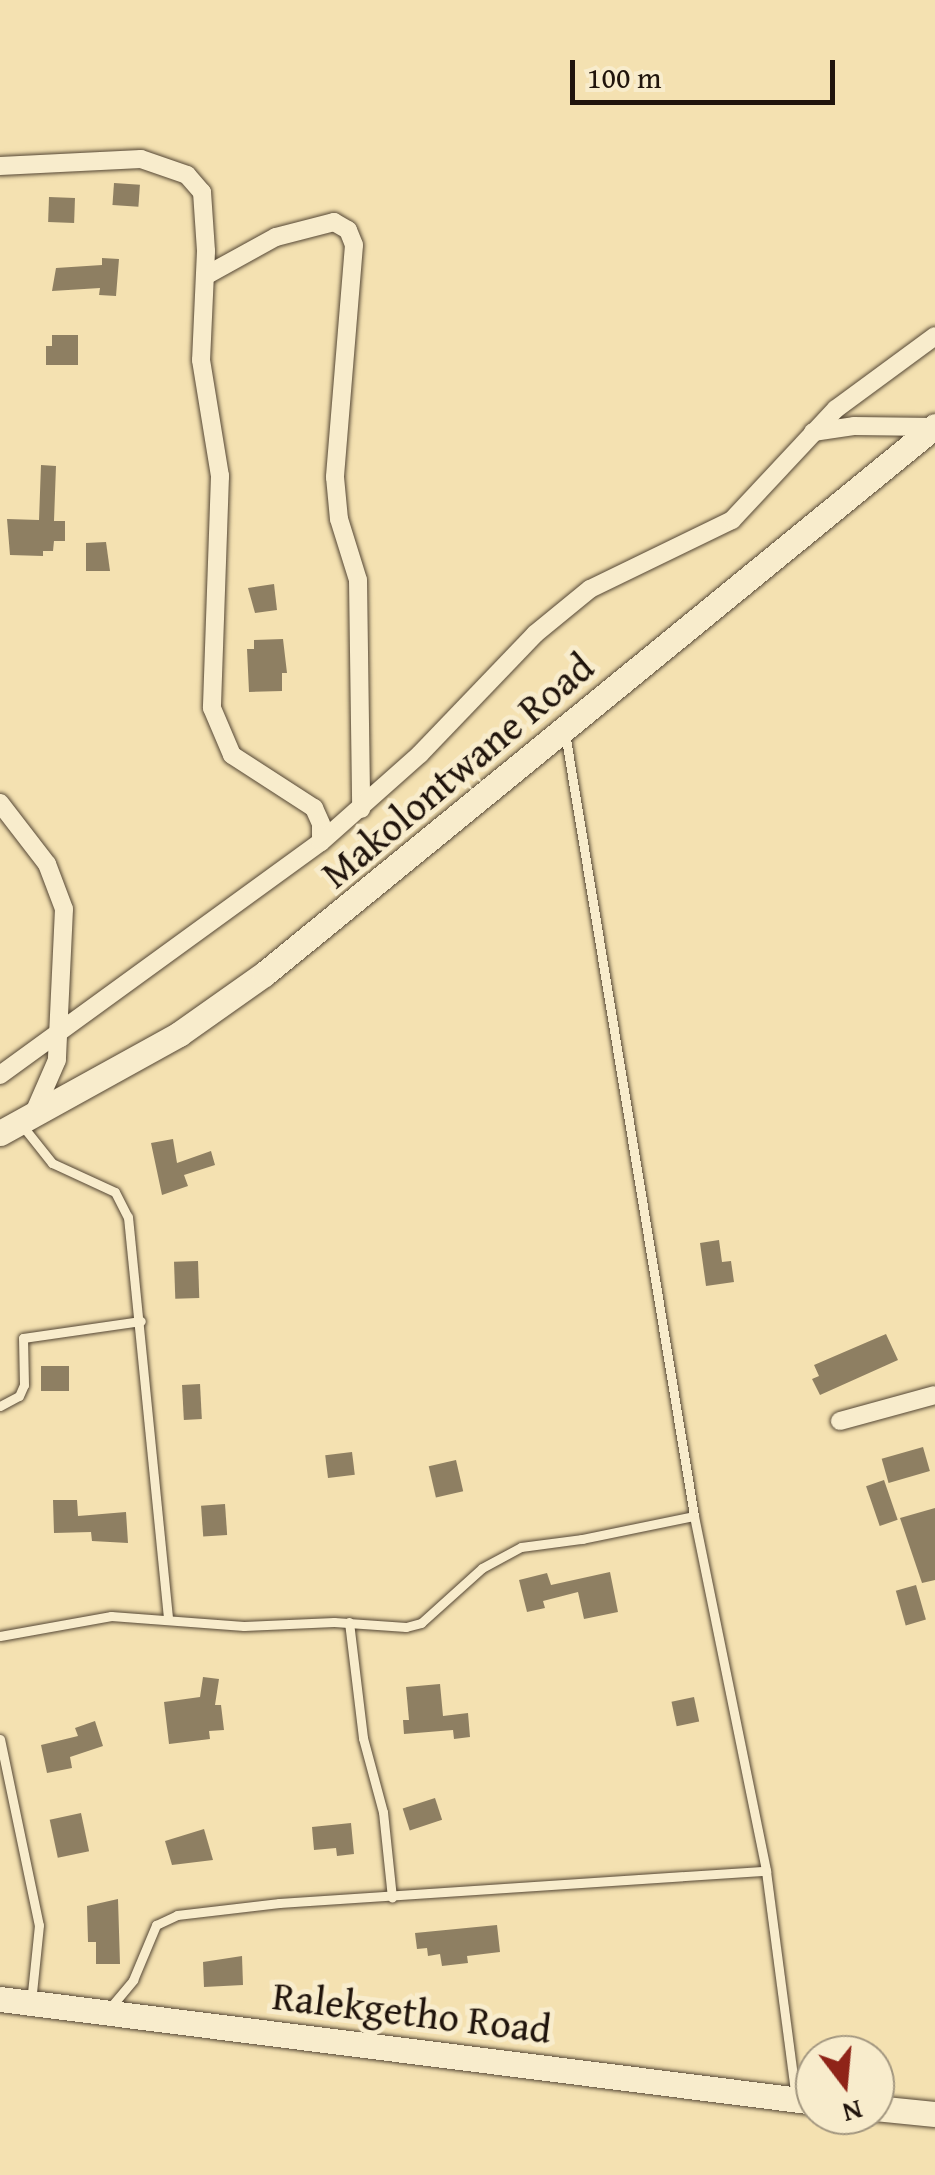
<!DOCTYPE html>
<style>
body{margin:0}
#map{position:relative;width:935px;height:2175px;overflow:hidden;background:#f4e1b1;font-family:"Gentium Book Plus",serif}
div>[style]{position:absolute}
.building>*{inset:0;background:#8e7f62;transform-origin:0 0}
.roads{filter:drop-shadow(0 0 2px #554735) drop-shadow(0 0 2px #554735)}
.service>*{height:9px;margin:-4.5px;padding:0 4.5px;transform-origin:4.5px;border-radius:4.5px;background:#f8eccc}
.minor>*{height:18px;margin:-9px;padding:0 9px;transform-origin:9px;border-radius:9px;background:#f8eccc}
.secondary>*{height:25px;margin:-12.5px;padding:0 12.5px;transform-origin:12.5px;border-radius:12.5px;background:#f8eccc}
span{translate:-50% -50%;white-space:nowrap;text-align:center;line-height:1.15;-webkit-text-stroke:10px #f8eccc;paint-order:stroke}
.street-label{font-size:40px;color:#20140c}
.north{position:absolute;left:795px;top:2035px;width:100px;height:100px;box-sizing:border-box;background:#f8eccc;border:2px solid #a2967f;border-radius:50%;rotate:164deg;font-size:28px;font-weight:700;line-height:40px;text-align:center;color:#20140c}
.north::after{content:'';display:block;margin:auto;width:35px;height:45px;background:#8f2418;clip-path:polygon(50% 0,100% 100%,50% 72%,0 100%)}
.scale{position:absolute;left:570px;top:60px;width:265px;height:45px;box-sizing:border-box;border:5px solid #20140c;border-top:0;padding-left:12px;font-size:30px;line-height:35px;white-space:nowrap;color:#20140c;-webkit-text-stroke:8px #f8eccc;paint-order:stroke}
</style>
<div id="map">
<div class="building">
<div style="left:114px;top:183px;width:26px;height:22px;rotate:4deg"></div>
<div style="left:49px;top:197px;width:26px;height:25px;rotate:2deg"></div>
<div style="clip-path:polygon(102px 258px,119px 259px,116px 296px,99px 295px,100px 288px,52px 291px,56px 268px,102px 265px)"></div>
<div style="clip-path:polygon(52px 335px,78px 335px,78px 365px,46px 365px,46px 346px,52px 346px)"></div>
<div style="clip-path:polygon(41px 465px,56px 466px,54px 521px,65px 521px,65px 541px,54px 541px,53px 551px,43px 551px,43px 556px,10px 555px,7px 519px,39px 520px)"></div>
<div style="clip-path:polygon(106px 542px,110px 571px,86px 571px,86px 543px)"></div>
<div style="clip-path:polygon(274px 584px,277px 610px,255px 613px,248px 588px)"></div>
<div style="clip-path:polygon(283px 639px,287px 673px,282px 673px,282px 691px,249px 692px,247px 649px,254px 649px,254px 640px)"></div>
<div style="clip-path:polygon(173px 1139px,177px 1163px,211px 1151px,215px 1165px,184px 1175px,188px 1186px,162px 1195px,151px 1143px)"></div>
<div style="clip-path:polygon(719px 1240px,722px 1262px,731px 1261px,734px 1282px,706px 1286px,700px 1243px)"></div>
<div style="left:198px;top:1261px;width:37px;height:24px;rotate:88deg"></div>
<div style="clip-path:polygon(886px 1334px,898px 1360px,820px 1395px,812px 1379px,819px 1376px,814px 1365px)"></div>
<div style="left:41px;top:1366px;width:28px;height:25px"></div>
<div style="left:200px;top:1384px;width:35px;height:18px;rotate:87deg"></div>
<div style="left:923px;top:1447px;width:25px;height:43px;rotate:74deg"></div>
<div style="left:352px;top:1452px;width:23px;height:27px;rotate:83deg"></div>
<div style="left:456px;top:1460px;width:32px;height:28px;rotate:77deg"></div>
<div style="left:884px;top:1480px;width:42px;height:19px;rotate:71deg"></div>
<div style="clip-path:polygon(53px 1500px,77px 1500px,78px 1516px,126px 1512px,128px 1543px,92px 1541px,91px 1532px,54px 1533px)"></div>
<div style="left:225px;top:1504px;width:31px;height:24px;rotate:86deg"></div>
<div style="clip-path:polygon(935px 1508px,935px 1580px,922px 1583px,900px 1518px)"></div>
<div style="clip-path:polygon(610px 1572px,618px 1612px,584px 1619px,578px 1592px,543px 1601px,545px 1608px,527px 1612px,519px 1580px,547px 1573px,551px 1585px)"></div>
<div style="left:916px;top:1585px;width:36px;height:21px;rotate:74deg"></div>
<div style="clip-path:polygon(203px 1677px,219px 1679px,215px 1705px,221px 1705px,224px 1730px,209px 1731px,210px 1739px,169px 1744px,164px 1702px,200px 1697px)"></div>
<div style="clip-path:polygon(440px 1684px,443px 1716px,468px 1713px,470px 1737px,454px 1739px,453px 1730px,404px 1734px,403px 1720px,409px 1720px,406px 1687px)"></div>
<div style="left:694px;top:1697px;width:25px;height:23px;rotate:78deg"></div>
<div style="clip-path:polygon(95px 1721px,103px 1746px,70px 1757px,72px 1768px,47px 1773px,41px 1745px,78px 1736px,75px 1728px)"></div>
<div style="left:435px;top:1798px;width:23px;height:34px;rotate:72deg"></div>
<div style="left:81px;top:1813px;width:39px;height:32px;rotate:78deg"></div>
<div style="clip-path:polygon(351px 1823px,354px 1854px,337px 1856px,336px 1848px,314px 1850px,312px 1827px)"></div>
<div style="clip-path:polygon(204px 1829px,213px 1860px,172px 1865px,165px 1841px)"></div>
<div style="clip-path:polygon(118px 1899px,120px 1964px,96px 1964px,96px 1942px,88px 1942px,87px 1906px)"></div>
<div style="clip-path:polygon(497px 1925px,500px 1952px,467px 1956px,468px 1963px,442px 1966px,440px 1954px,428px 1956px,427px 1948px,417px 1949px,415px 1933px)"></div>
<div style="clip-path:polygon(242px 1956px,243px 1985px,204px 1987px,203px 1962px)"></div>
</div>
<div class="roads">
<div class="service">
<div style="left:565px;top:733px;width:794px;rotate:80.64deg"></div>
<div style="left:694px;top:1516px;width:362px;rotate:78.5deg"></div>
<div style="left:766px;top:1871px;width:229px;rotate:82.5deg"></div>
<div style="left:21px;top:1124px;width:50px;rotate:51.5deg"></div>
<div style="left:52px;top:1163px;width:69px;rotate:24.7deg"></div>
<div style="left:115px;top:1192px;width:28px;rotate:63deg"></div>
<div style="left:128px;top:1217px;width:404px;rotate:84.3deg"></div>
<div style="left:0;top:1406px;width:21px;rotate:-28deg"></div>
<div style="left:19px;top:1396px;width:12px;rotate:-66deg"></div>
<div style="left:24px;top:1385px;width:47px;rotate:-91.2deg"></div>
<div style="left:23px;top:1338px;width:119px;rotate:-8.2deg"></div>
<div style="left:349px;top:1622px;width:117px;rotate:83.1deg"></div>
<div style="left:363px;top:1738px;width:77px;rotate:74.9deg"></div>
<div style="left:383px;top:1812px;width:86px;rotate:84deg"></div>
<div style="left:0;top:1636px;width:113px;rotate:-10.2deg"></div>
<div style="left:111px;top:1616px;width:133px;rotate:4.3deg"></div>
<div style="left:244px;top:1626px;width:90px;rotate:-2.5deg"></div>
<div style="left:334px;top:1622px;width:72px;rotate:4deg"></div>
<div style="left:406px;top:1627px;width:16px;rotate:-15deg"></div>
<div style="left:421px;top:1623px;width:82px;rotate:-42deg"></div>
<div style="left:482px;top:1568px;width:44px;rotate:-28.3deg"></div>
<div style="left:521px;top:1547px;width:62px;rotate:-7.5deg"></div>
<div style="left:582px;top:1539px;width:114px;rotate:-11.6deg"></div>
<div style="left:0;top:1739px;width:190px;rotate:78.2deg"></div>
<div style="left:39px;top:1925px;width:77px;rotate:95.9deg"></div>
<div style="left:109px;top:2009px;width:38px;rotate:-50deg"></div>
<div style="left:133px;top:1980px;width:60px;rotate:-67.3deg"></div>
<div style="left:156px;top:1925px;width:23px;rotate:-25deg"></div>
<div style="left:177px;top:1915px;width:103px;rotate:-6.7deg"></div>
<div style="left:279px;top:1903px;width:488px;rotate:-3.8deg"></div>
</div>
<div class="minor">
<div style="left:0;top:166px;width:141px;rotate:-2.8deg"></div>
<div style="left:141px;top:159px;width:49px;rotate:19.2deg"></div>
<div style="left:187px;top:175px;width:23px;rotate:49deg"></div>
<div style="left:202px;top:192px;width:59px;rotate:86.1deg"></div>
<div style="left:206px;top:251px;width:109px;rotate:92.6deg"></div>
<div style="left:201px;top:360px;width:118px;rotate:80.7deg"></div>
<div style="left:220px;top:476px;width:232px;rotate:92deg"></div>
<div style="left:212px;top:708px;width:51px;rotate:66.9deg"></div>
<div style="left:232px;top:755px;width:98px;rotate:32.9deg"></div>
<div style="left:314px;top:808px;width:17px;rotate:66deg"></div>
<div style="left:321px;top:824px;width:18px;rotate:90deg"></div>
<div style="left:205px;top:276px;width:81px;rotate:-28.8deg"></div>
<div style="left:276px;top:237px;width:60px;rotate:-14.5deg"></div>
<div style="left:334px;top:222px;width:16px;rotate:30deg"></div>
<div style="left:348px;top:230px;width:16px;rotate:68deg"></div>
<div style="left:354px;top:245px;width:233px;rotate:94.7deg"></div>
<div style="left:335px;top:477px;width:42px;rotate:84.6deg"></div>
<div style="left:339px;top:519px;width:64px;rotate:72.7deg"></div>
<div style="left:358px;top:580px;width:229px;rotate:89.2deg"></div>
<div style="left:813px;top:432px;width:41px;rotate:-8.3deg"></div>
<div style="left:854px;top:426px;width:80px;rotate:0.7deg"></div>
<div style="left:0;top:803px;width:77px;rotate:52.4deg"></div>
<div style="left:47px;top:864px;width:48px;rotate:69.3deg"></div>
<div style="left:64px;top:909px;width:151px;rotate:92.7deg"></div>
<div style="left:57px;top:1060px;width:60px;rotate:113.6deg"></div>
<div style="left:0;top:1075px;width:397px;rotate:-36deg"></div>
<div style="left:321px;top:842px;width:132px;rotate:-41.6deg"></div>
<div style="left:420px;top:754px;width:166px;rotate:-46.2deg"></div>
<div style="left:535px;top:634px;width:71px;rotate:-39.3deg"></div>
<div style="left:590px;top:589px;width:158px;rotate:-25.9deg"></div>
<div style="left:732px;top:520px;width:152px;rotate:-46.9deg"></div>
<div style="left:836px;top:409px;width:123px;rotate:-36.4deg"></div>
<div style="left:840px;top:1421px;width:98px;rotate:-15.3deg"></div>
</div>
<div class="secondary">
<div style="left:0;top:1133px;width:205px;rotate:-28.9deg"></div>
<div style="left:179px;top:1034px;width:104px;rotate:-35.2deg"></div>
<div style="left:264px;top:974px;width:866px;rotate:-39.24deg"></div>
<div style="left:0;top:1999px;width:821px;rotate:7.2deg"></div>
<div style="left:875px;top:2108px;width:60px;rotate:5.7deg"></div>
</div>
</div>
<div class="street-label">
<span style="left:457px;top:770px;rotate:-40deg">Makolontwane Road</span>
<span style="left:412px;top:2012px;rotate:7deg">Ralekgetho Road</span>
</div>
<div class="north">N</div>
<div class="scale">100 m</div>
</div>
